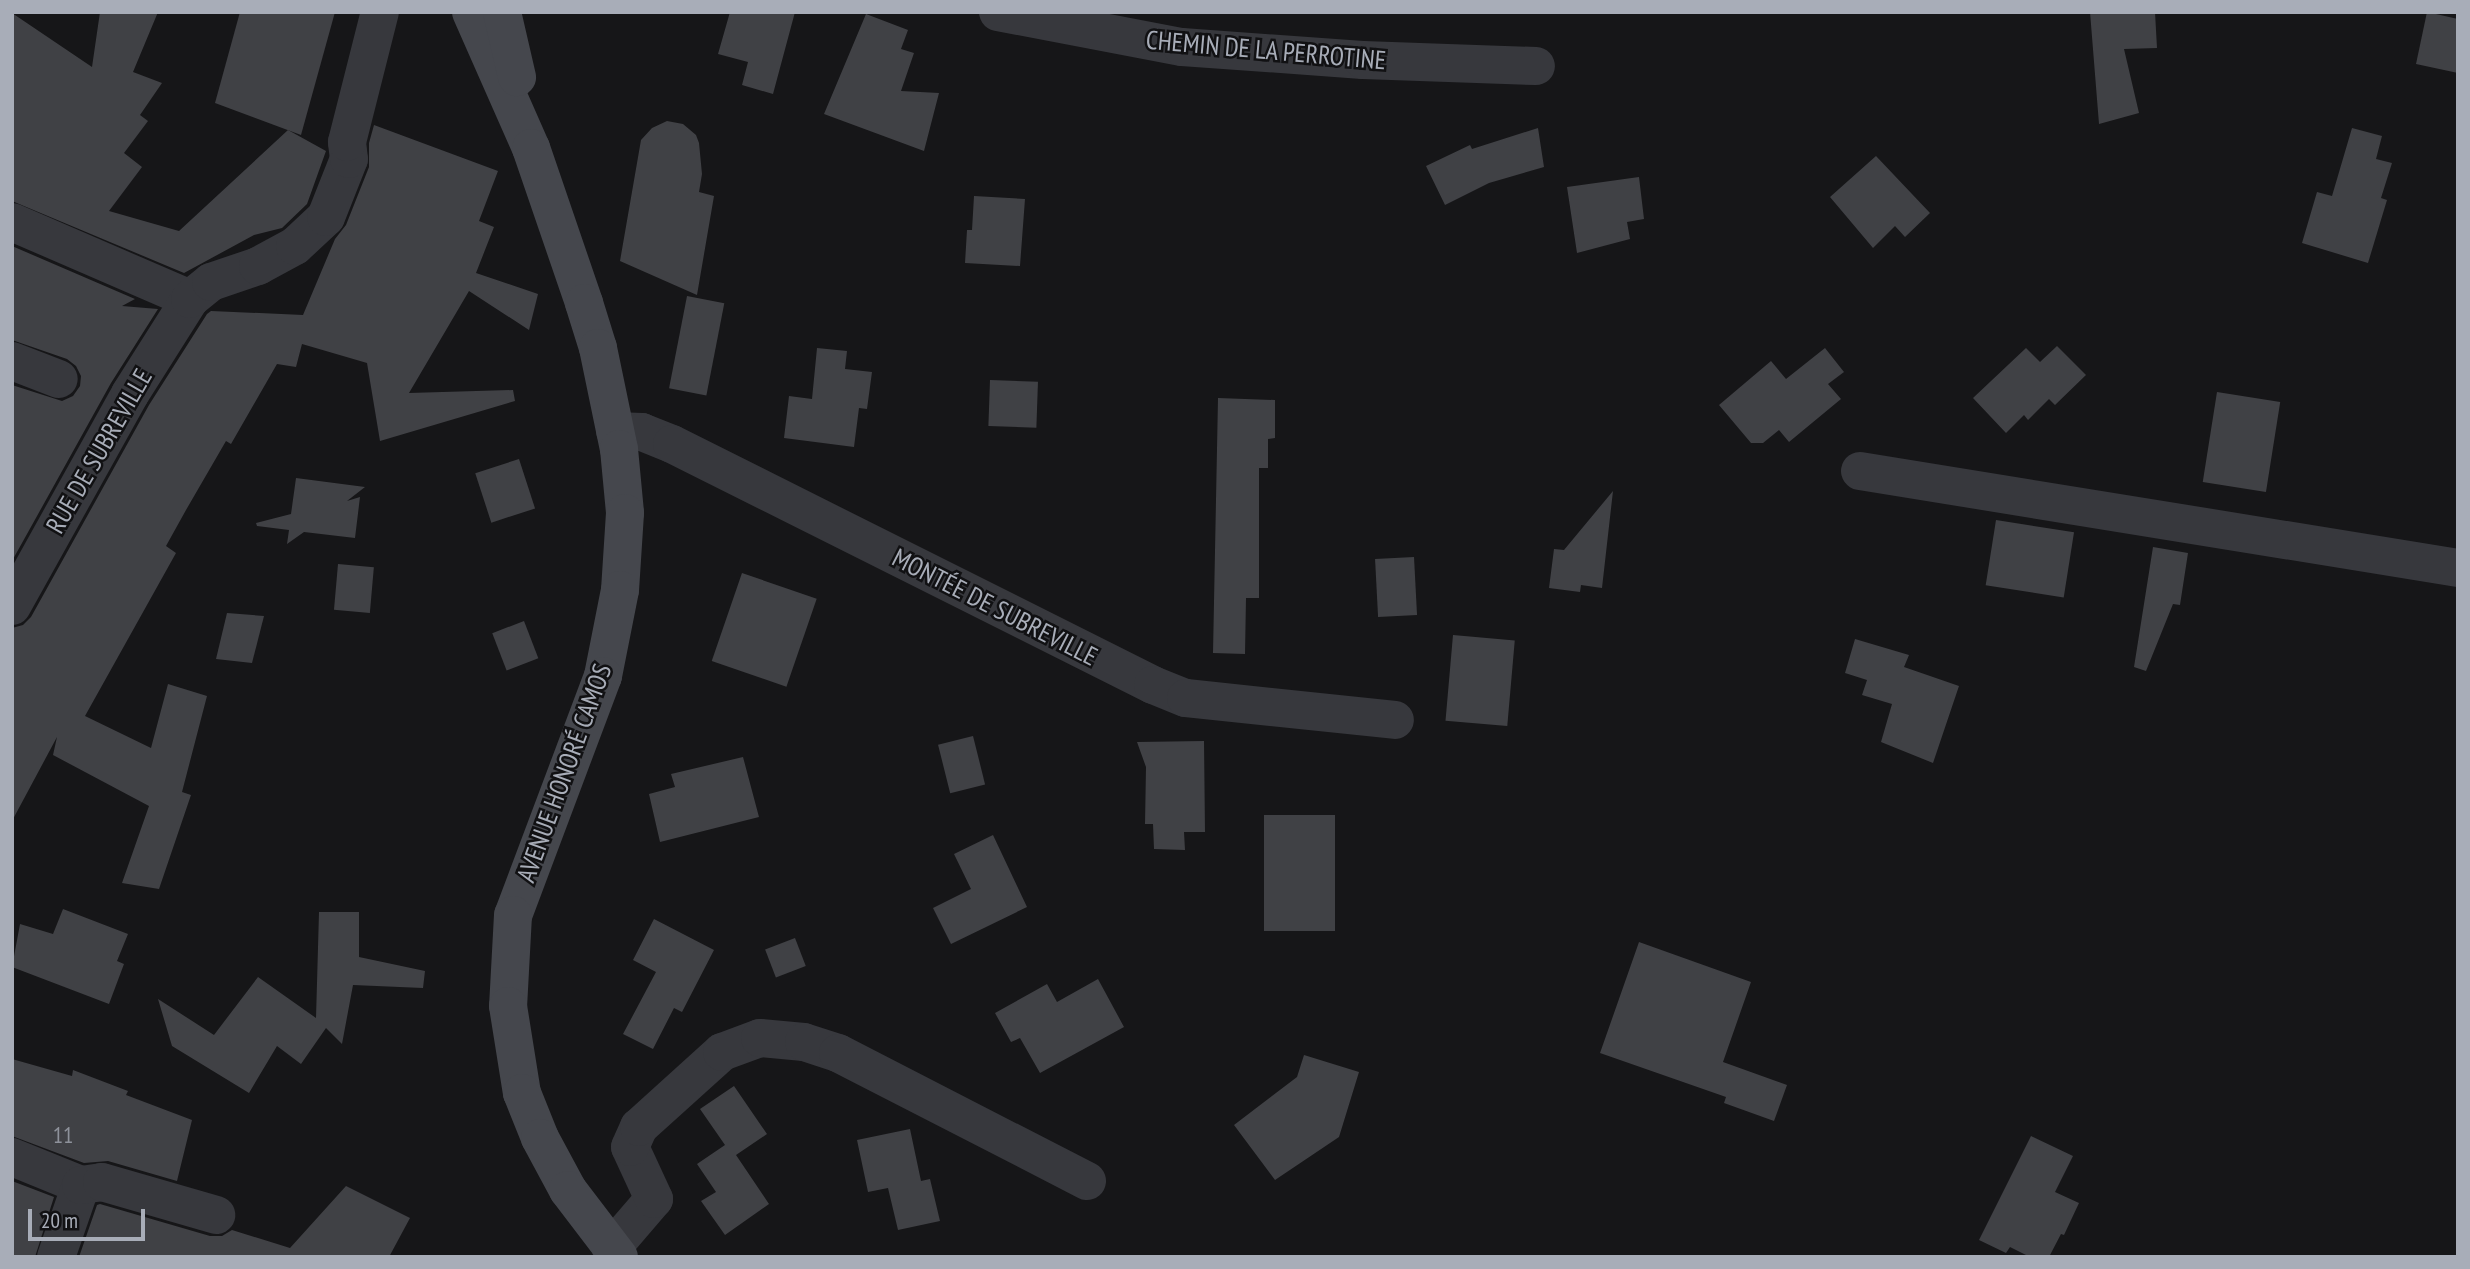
<!DOCTYPE html>
<meta charset="utf-8">
<style>
body{margin:0}
#map{position:relative;width:2470px;height:1269px;overflow:hidden;background:#161618;font-family:"PT Sans Narrow",sans-serif}
div>[style]{position:absolute}
.building>*{inset:0;background:#404145;transform-origin:0 0}
.street>*{height:38px;margin:-19px;padding:0 19px;transform-origin:19px;border-radius:19px;background:#37383d}
.secondary>*{height:38px;margin:-19px;padding:0 19px;transform-origin:19px;border-radius:19px;background:#45474d}
span{translate:-50% -50%;white-space:nowrap;text-align:center;line-height:1.15;-webkit-text-stroke:5px #111113;paint-order:stroke}
.number-label{font-size:23px;color:#8e929b}
.number-label span{-webkit-text-stroke-width:0}
.street-label{font-size:26px;color:#a8adb8}
.frame{position:absolute;inset:0;border:14px solid #a8adb8;pointer-events:none}
.scale{position:absolute;left:28px;top:1209px;width:117px;height:32px;box-sizing:border-box;border:4px solid #a8adb8;border-top:0;padding-left:9px;font-size:21px;line-height:24px;white-space:nowrap;color:#a8adb8;-webkit-text-stroke:5px #111113;paint-order:stroke}
</style>
<div id="map">
<div class="building">
<div style="clip-path:polygon(100px 12px,158px 12px,133px 72px,162px 83px,140px 115px,148px 121px,124px 153px,142px 167px,109px 211px,179px 231px,288px 130px,326px 151px,307px 204px,282px 228px,254px 235px,184px 273px,12px 201px,12px 13px,92px 67px)"></div>
<div style="clip-path:polygon(240px 12px,335px 12px,301px 135px,215px 103px)"></div>
<div style="clip-path:polygon(730px 12px,795px 12px,773px 94px,742px 85px,748px 62px,718px 54px)"></div>
<div style="clip-path:polygon(2090px 12px,2155px 12px,2157px 48px,2124px 49px,2139px 113px,2099px 124px)"></div>
<div style="clip-path:polygon(2427px 12px,2458px 19px,2458px 73px,2416px 64px)"></div>
<div style="clip-path:polygon(866px 14px,908px 30px,901px 49px,914px 53px,901px 91px,939px 93px,924px 151px,824px 114px)"></div>
<div style="clip-path:polygon(667px 121px,683px 124px,696px 135px,699px 143px,702px 174px,699px 192px,714px 196px,697px 295px,620px 261px,641px 140px,652px 128px)"></div>
<div style="clip-path:polygon(374px 125px,498px 171px,479px 221px,494px 227px,476px 273px,538px 294px,529px 330px,469px 291px,409px 393px,513px 390px,515px 401px,380px 441px,367px 363px,302px 344px,296px 367px,277px 364px,231px 444px,226px 441px,186px 510px,166px 546px,176px 553px,85px 716px,151px 748px,168px 684px,207px 696px,182px 792px,191px 795px,159px 889px,122px 883px,149px 806px,53px 755px,57px 737px,12px 821px,12px 628px,23px 625px,31px 617px,149px 405px,207px 314px,211px 311px,303px 315px,335px 239px,346px 225px,369px 167px,369px 143px)"></div>
<div style="clip-path:polygon(1538px 128px,1544px 167px,1489px 183px,1445px 205px,1426px 166px,1470px 145px,1472px 149px)"></div>
<div style="clip-path:polygon(2352px 128px,2382px 136px,2376px 159px,2392px 163px,2381px 198px,2387px 200px,2368px 263px,2302px 243px,2317px 192px,2332px 196px)"></div>
<div style="clip-path:polygon(1876px 156px,1930px 213px,1905px 237px,1895px 226px,1873px 248px,1830px 197px)"></div>
<div style="clip-path:polygon(1639px 177px,1644px 219px,1627px 222px,1630px 239px,1577px 253px,1567px 187px)"></div>
<div style="clip-path:polygon(974px 196px,1025px 199px,1020px 266px,965px 263px,967px 230px,972px 230px)"></div>
<div style="clip-path:polygon(12px 246px,135px 299px,122px 306px,158px 309px,111px 383px,12px 561px,12px 385px,62px 401px,73px 396px,80px 386px,81px 376px,76px 366px,67px 359px,12px 340px)"></div>
<div style="left:687px;top:296px;width:38px;height:94px;rotate:11deg"></div>
<div style="clip-path:polygon(2057px 346px,2086px 375px,2055px 405px,2049px 399px,2028px 420px,2024px 415px,2006px 433px,1973px 398px,2026px 348px,2040px 362px)"></div>
<div style="clip-path:polygon(817px 348px,847px 351px,845px 369px,872px 372px,867px 409px,859px 408px,854px 447px,784px 438px,789px 396px,812px 399px)"></div>
<div style="clip-path:polygon(1825px 348px,1844px 372px,1828px 384px,1841px 399px,1789px 442px,1779px 430px,1763px 443px,1751px 443px,1719px 405px,1771px 361px,1786px 379px)"></div>
<div style="left:990px;top:380px;width:48px;height:46px;rotate:2deg"></div>
<div style="left:2217px;top:392px;width:64px;height:91px;rotate:9deg"></div>
<div style="clip-path:polygon(1218px 398px,1275px 400px,1275px 438px,1268px 439px,1268px 468px,1259px 468px,1259px 598px,1246px 598px,1245px 654px,1213px 653px)"></div>
<div style="left:519px;top:459px;width:52px;height:46px;rotate:72deg"></div>
<div style="clip-path:polygon(296px 478px,365px 487px,347px 501px,360px 497px,355px 538px,304px 532px,287px 544px,289px 530px,257px 526px,256px 523px,291px 514px)"></div>
<div style="clip-path:polygon(1613px 491px,1602px 588px,1581px 585px,1580px 592px,1549px 588px,1554px 549px,1564px 550px)"></div>
<div style="left:1996px;top:520px;width:79px;height:66px;rotate:9deg"></div>
<div style="clip-path:polygon(2153px 547px,2188px 553px,2180px 605px,2173px 604px,2146px 671px,2134px 667px)"></div>
<div style="left:1414px;top:557px;width:58px;height:39px;rotate:87deg"></div>
<div style="left:338px;top:564px;width:36px;height:46px;rotate:5deg"></div>
<div style="left:742px;top:573px;width:79px;height:93px;rotate:19deg"></div>
<div style="clip-path:polygon(227px 613px,264px 616px,252px 663px,216px 659px)"></div>
<div style="left:524px;top:621px;width:40px;height:34px;rotate:69deg"></div>
<div style="left:1453px;top:635px;width:62px;height:86px;rotate:5deg"></div>
<div style="clip-path:polygon(1855px 639px,1909px 655px,1904px 667px,1959px 686px,1933px 763px,1881px 742px,1892px 704px,1862px 695px,1867px 680px,1845px 673px)"></div>
<div style="left:973px;top:736px;width:50px;height:36px;rotate:76deg"></div>
<div style="clip-path:polygon(1204px 741px,1205px 832px,1184px 832px,1185px 850px,1154px 849px,1153px 824px,1145px 824px,1146px 767px,1137px 742px)"></div>
<div style="clip-path:polygon(743px 757px,759px 817px,660px 842px,649px 794px,675px 787px,671px 774px)"></div>
<div style="left:1264px;top:815px;width:71px;height:116px"></div>
<div style="clip-path:polygon(993px 835px,1027px 907px,951px 944px,933px 908px,971px 889px,954px 854px)"></div>
<div style="clip-path:polygon(63px 909px,128px 934px,117px 961px,124px 964px,109px 1004px,12px 967px,20px 924px,53px 934px)"></div>
<div style="clip-path:polygon(319px 912px,359px 912px,359px 957px,425px 971px,423px 988px,353px 985px,342px 1044px,326px 1028px,301px 1064px,277px 1046px,249px 1093px,172px 1046px,158px 999px,214px 1035px,258px 977px,316px 1018px)"></div>
<div style="clip-path:polygon(654px 919px,714px 950px,682px 1012px,674px 1008px,653px 1049px,623px 1034px,656px 972px,633px 960px)"></div>
<div style="left:795px;top:938px;width:30px;height:32px;rotate:69deg"></div>
<div style="clip-path:polygon(1639px 942px,1751px 982px,1723px 1062px,1787px 1085px,1774px 1121px,1724px 1103px,1726px 1097px,1600px 1053px)"></div>
<div style="clip-path:polygon(1098px 979px,1124px 1027px,1040px 1073px,1020px 1038px,1011px 1042px,995px 1013px,1047px 984px,1057px 1002px)"></div>
<div style="clip-path:polygon(1304px 1055px,1359px 1072px,1339px 1137px,1275px 1180px,1234px 1125px,1297px 1077px)"></div>
<div style="clip-path:polygon(12px 1059px,72px 1076px,73px 1070px,128px 1091px,126px 1095px,192px 1120px,177px 1181px,108px 1161px,84px 1163px,12px 1136px)"></div>
<div style="clip-path:polygon(734px 1086px,767px 1134px,736px 1155px,769px 1204px,725px 1235px,701px 1201px,716px 1192px,697px 1164px,725px 1145px,700px 1109px)"></div>
<div style="clip-path:polygon(910px 1129px,921px 1181px,930px 1179px,940px 1221px,898px 1230px,888px 1188px,868px 1192px,857px 1140px)"></div>
<div style="clip-path:polygon(2031px 1136px,2073px 1156px,2055px 1192px,2079px 1203px,2064px 1235px,2061px 1234px,2049px 1257px,2030px 1257px,2010px 1247px,2006px 1253px,1979px 1240px)"></div>
<div style="clip-path:polygon(12px 1181px,54px 1197px,35px 1257px,12px 1257px)"></div>
<div style="clip-path:polygon(346px 1186px,410px 1218px,389px 1257px,79px 1257px,97px 1205px,100px 1204px,210px 1236px,222px 1236px,232px 1230px,290px 1248px)"></div>
</div>
<div class="street">
<div style="left:998px;top:12px;width:187px;rotate:10.8deg"></div>
<div style="left:1182px;top:47px;width:181px;rotate:4.1deg"></div>
<div style="left:1363px;top:60px;width:173px;rotate:2deg"></div>
<div style="left:12px;top:222px;width:194px;rotate:23.4deg"></div>
<div style="left:12px;top:361px;width:50px;rotate:21deg"></div>
<div style="left:615px;top:431px;width:27px;rotate:2deg"></div>
<div style="left:642px;top:432px;width:32px;rotate:22deg"></div>
<div style="left:672px;top:444px;width:538px;rotate:26.61deg"></div>
<div style="left:1153px;top:685px;width:35px;rotate:22deg"></div>
<div style="left:1186px;top:698px;width:210px;rotate:6deg"></div>
<div style="left:1860px;top:471px;width:606px;rotate:9.21deg"></div>
<div style="left:12px;top:606px;width:243px;rotate:-60.9deg"></div>
<div style="left:130px;top:394px;width:112px;rotate:-57.7deg"></div>
<div style="left:190px;top:299px;width:27px;rotate:-39deg"></div>
<div style="left:211px;top:282px;width:50px;rotate:-18.8deg"></div>
<div style="left:258px;top:266px;width:42px;rotate:-28.4deg"></div>
<div style="left:295px;top:246px;width:42px;rotate:-43.1deg"></div>
<div style="left:326px;top:217px;width:62px;rotate:-68.4deg"></div>
<div style="left:349px;top:159px;width:17px;rotate:-97deg"></div>
<div style="left:347px;top:142px;width:134px;rotate:-75.8deg"></div>
<div style="left:12px;top:1157px;width:74px;rotate:22.1deg"></div>
<div style="left:81px;top:1185px;width:76px;rotate:109.1deg"></div>
<div style="left:81px;top:1185px;width:21px;rotate:-8deg"></div>
<div style="left:102px;top:1182px;width:119px;rotate:16.1deg"></div>
<div style="left:611px;top:1249px;width:66px;rotate:-49.3deg"></div>
<div style="left:654px;top:1199px;width:57px;rotate:-114.8deg"></div>
<div style="left:630px;top:1147px;width:22px;rotate:-66deg"></div>
<div style="left:639px;top:1127px;width:112px;rotate:-42.1deg"></div>
<div style="left:722px;top:1052px;width:40px;rotate:-20.2deg"></div>
<div style="left:760px;top:1038px;width:44px;rotate:5.2deg"></div>
<div style="left:804px;top:1042px;width:36px;rotate:18deg"></div>
<div style="left:838px;top:1053px;width:280px;rotate:27.2deg"></div>
</div>
<div class="secondary">
<div style="left:471px;top:12px;width:149px;rotate:66.2deg"></div>
<div style="left:531px;top:148px;width:164px;rotate:71.1deg"></div>
<div style="left:584px;top:303px;width:47px;rotate:72.7deg"></div>
<div style="left:598px;top:348px;width:103px;rotate:78.3deg"></div>
<div style="left:619px;top:449px;width:64px;rotate:84.6deg"></div>
<div style="left:625px;top:513px;width:77px;rotate:93.7deg"></div>
<div style="left:620px;top:590px;width:88px;rotate:101.2deg"></div>
<div style="left:603px;top:676px;width:255px;rotate:110.6deg"></div>
<div style="left:513px;top:915px;width:91px;rotate:93.1deg"></div>
<div style="left:508px;top:1006px;width:88px;rotate:80.9deg"></div>
<div style="left:522px;top:1093px;width:48px;rotate:68.2deg"></div>
<div style="left:540px;top:1138px;width:59px;rotate:61.7deg"></div>
<div style="left:568px;top:1190px;width:84px;rotate:52.7deg"></div>
<div style="left:502px;top:12px;width:67px;rotate:77deg"></div>
</div>
<div class="number-label">
<span style="left:63px;top:1135px">11</span>
</div>
<div class="street-label">
<span style="left:1266px;top:50px;rotate:5deg">CHEMIN DE LA PERROTINE</span>
<span style="left:99px;top:451px;rotate:-60deg">RUE DE SUBREVILLE</span>
<span style="left:995px;top:607px;rotate:27deg">MONTÉE DE SUBREVILLE</span>
<span style="left:564px;top:773px;rotate:-70deg">AVENUE HONORÉ CAMOS</span>
</div>
<div class="frame"></div>
<div class="scale">20 m</div>
</div>
